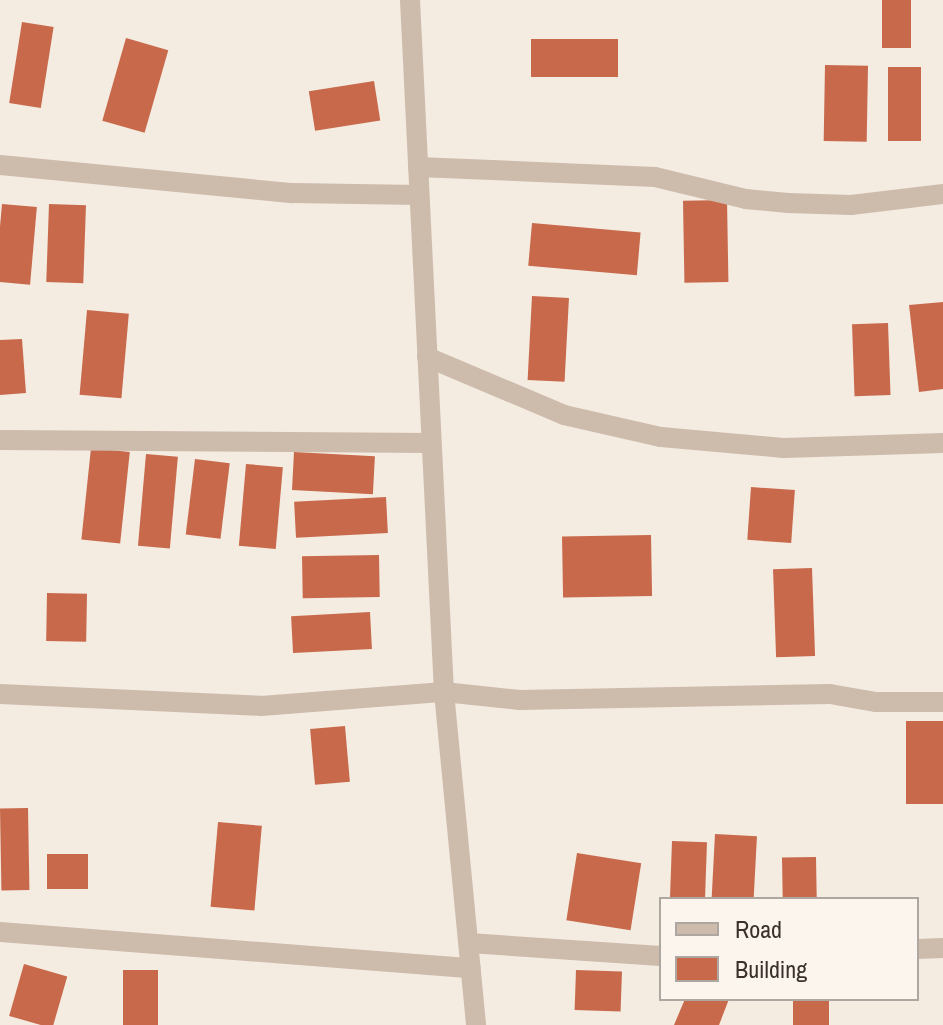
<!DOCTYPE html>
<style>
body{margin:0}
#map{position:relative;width:943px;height:1025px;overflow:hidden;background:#f4ebe1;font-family:"Archivo Narrow",sans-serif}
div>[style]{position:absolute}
.building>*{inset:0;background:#c8694b;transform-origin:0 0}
.minor>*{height:20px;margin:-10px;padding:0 10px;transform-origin:10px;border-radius:10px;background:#cdbbac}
span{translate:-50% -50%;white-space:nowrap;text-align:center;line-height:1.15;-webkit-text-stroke:8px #fbf5ee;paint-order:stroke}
.legend{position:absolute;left:659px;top:897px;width:260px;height:104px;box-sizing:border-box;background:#fbf5ee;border:2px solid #aea6a0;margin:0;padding:10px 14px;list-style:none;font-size:24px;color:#3b302b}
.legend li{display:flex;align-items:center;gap:16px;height:40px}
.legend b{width:40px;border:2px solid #aea6a0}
</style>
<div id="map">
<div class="building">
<div style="left:882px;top:0;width:29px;height:48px"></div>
<div style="left:22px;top:22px;width:32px;height:82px;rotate:9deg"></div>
<div style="left:126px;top:38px;width:44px;height:86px;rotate:16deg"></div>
<div style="left:531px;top:39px;width:87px;height:38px"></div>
<div style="left:825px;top:65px;width:43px;height:76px;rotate:1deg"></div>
<div style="left:888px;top:67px;width:33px;height:74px"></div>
<div style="left:374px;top:81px;width:40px;height:66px;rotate:81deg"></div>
<div style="left:727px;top:200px;width:82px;height:44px;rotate:89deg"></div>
<div style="left:2px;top:204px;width:35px;height:78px;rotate:5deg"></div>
<div style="left:49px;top:204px;width:37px;height:78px;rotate:2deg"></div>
<div style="left:532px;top:223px;width:109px;height:43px;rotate:5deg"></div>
<div style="left:532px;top:296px;width:37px;height:84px;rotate:3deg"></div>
<div style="clip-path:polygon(943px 302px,943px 389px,919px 392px,909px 305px)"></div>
<div style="left:87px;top:310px;width:42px;height:85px;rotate:5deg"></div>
<div style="left:888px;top:323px;width:72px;height:36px;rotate:88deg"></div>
<div style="clip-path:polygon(22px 339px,26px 393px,0 395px,0 340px)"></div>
<div style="left:91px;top:448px;width:39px;height:92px;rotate:6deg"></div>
<div style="left:294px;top:452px;width:81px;height:38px;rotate:3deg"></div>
<div style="left:146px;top:454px;width:32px;height:92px;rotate:5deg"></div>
<div style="left:195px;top:459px;width:35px;height:76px;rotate:7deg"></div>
<div style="left:246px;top:464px;width:37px;height:82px;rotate:5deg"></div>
<div style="left:751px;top:487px;width:44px;height:53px;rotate:4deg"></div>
<div style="left:386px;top:497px;width:36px;height:92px;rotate:87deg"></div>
<div style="left:651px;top:535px;width:61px;height:89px;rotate:89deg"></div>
<div style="left:379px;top:555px;width:42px;height:77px;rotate:89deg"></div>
<div style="left:812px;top:568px;width:88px;height:39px;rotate:88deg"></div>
<div style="left:47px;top:593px;width:40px;height:48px;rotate:1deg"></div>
<div style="left:370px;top:612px;width:37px;height:79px;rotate:87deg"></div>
<div style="left:943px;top:721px;width:83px;height:37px;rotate:90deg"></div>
<div style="left:345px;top:726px;width:56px;height:35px;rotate:85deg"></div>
<div style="left:28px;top:808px;width:82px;height:28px;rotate:89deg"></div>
<div style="left:218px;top:822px;width:44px;height:85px;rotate:5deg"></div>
<div style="left:715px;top:834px;width:42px;height:65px;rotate:3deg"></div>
<div style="left:672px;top:841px;width:35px;height:58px;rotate:2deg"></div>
<div style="left:577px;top:853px;width:65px;height:68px;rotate:9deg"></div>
<div style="left:88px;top:854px;width:35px;height:41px;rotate:90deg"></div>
<div style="left:816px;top:857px;width:42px;height:34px;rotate:89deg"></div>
<div style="left:24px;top:964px;width:45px;height:54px;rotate:16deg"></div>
<div style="left:123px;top:970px;width:35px;height:55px"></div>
<div style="left:576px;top:970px;width:46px;height:40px;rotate:2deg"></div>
<div style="clip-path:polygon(685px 999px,729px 999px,719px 1025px,674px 1025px)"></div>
<div style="left:793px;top:999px;width:36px;height:26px"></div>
</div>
<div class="minor">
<div style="left:410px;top:0;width:693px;rotate:87.19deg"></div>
<div style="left:444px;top:692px;width:335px;rotate:84.5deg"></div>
<div style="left:0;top:165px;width:294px;rotate:5.5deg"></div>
<div style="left:293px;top:193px;width:126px;rotate:0.9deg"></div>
<div style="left:418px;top:167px;width:237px;rotate:2.4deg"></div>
<div style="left:655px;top:177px;width:94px;rotate:13.6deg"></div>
<div style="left:746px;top:199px;width:42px;rotate:5.4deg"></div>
<div style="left:788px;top:203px;width:63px;rotate:1.8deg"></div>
<div style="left:851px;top:205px;width:93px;rotate:-6.8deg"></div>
<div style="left:427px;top:357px;width:149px;rotate:22.9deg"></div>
<div style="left:564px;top:415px;width:99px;rotate:12.8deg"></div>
<div style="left:661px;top:437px;width:123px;rotate:5.1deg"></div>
<div style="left:784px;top:448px;width:159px;rotate:-1.8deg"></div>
<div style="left:0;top:440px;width:431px;rotate:0.4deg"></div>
<div style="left:0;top:694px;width:261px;rotate:2.6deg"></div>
<div style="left:261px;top:706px;width:184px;rotate:-4.4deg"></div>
<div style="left:444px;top:692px;width:76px;rotate:6deg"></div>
<div style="left:520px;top:700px;width:310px;rotate:-1.1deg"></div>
<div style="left:830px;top:694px;width:47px;rotate:9.9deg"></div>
<div style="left:876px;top:702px;width:67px"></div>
<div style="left:0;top:932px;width:472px;rotate:4.4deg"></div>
<div style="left:469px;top:943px;width:192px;rotate:3.9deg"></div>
<div style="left:917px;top:949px;width:26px;rotate:-2deg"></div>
</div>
<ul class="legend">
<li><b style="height:10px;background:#cdbbac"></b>Road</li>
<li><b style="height:22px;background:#c8694b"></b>Building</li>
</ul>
</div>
